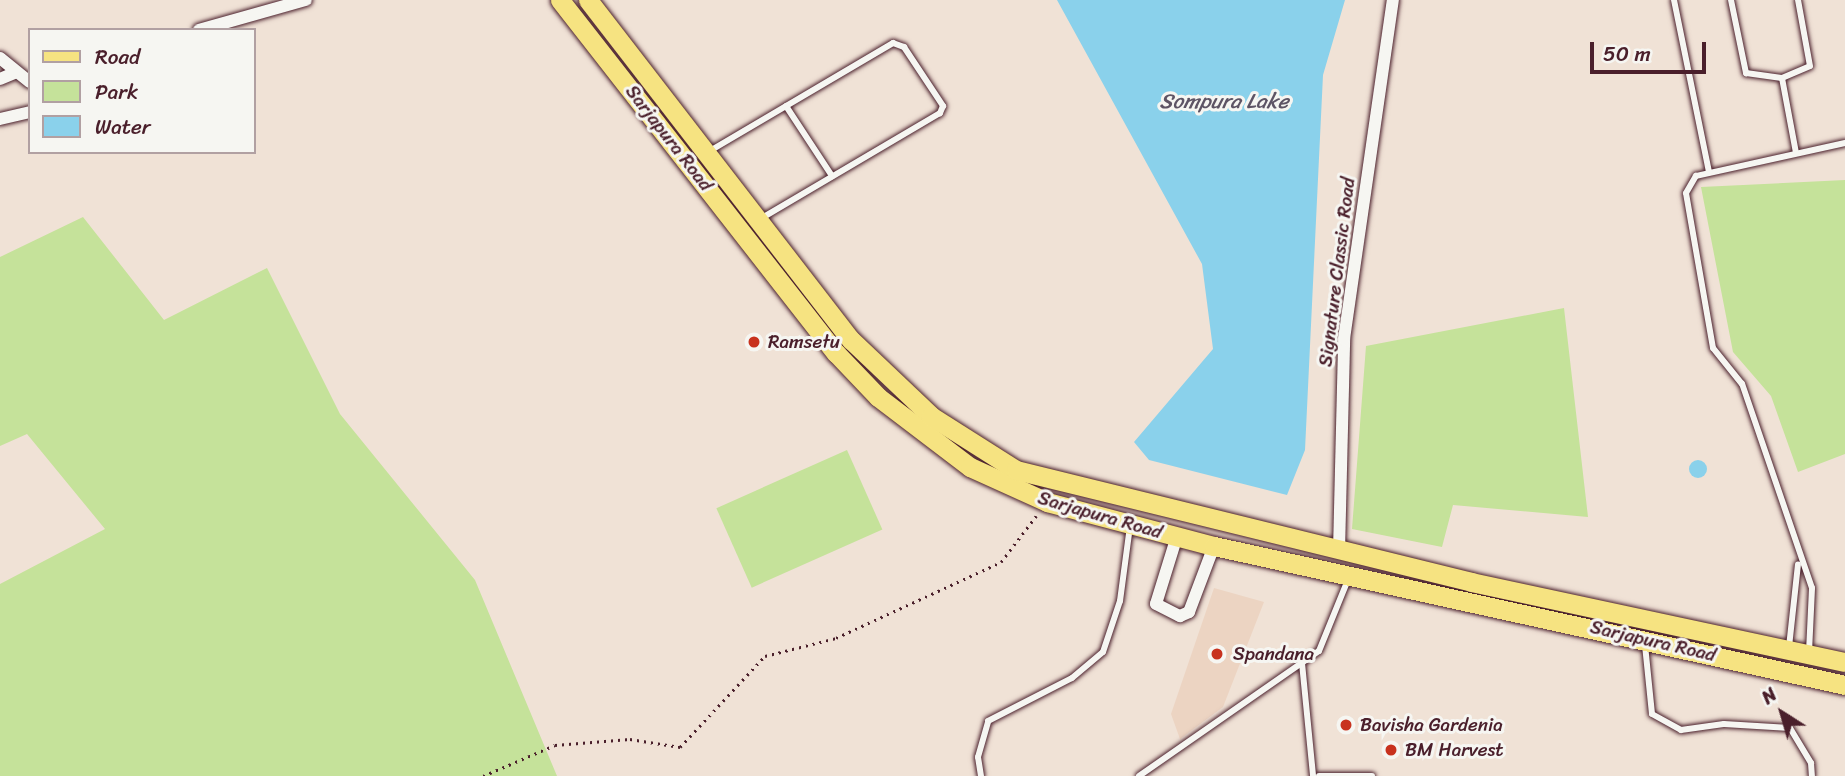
<!DOCTYPE html>
<style>
body{margin:0}
#map{position:relative;width:1845px;height:776px;overflow:hidden;background:#f0e2d6;font-family:Sriracha,sans-serif}
div>[style]{position:absolute}
.built>*{inset:0;background:#ecd4c2}
.green>*{inset:0;background:#c5e29a;transform-origin:0 0}
.water>*{inset:0;background:#8ad1eb}
.round{border-radius:50%}
.path>*{height:2.5px;margin-top:-1.25px;transform-origin:0;background:repeating-linear-gradient(90deg,#4a1f2b 0 2px,transparent 0 7px)}
.roads{filter:drop-shadow(0 0 2px #4a1f2b) drop-shadow(0 0 2px #4a1f2b)}
.lane>*{height:6px;margin:-3px;padding:0 3px;transform-origin:3px;border-radius:3px;background:#f6f6f2}
.street>*{height:12px;margin:-6px;padding:0 6px;transform-origin:6px;border-radius:6px;background:#f6f6f2}
.primary>*{height:19px;margin:-9.5px;padding:0 9.5px;transform-origin:9.5px;border-radius:9.5px;background:#f6e381}
.dots>*{width:19px;height:19px;translate:-50% -50%;box-sizing:border-box;border:4px solid #f6f6f2;border-radius:50%}
span{translate:-50% -50%;white-space:nowrap;text-align:center;line-height:1.15;-webkit-text-stroke:6px #f6f6f2;paint-order:stroke}
.street-label{font-size:19px;color:#4a1f2b}
.poi-label{font-size:19px;color:#4a1f2b}
.left{translate:0 -50%;text-align:left}
.water-label{font-size:21px;color:#5d5465;font-style:italic}
.legend{position:absolute;left:28px;top:28px;width:228px;height:126px;box-sizing:border-box;background:#f6f6f2;border:2px solid #b1a0a2;margin:0;padding:9px 12px;list-style:none;font-size:21px;color:#4a1f2b}
.legend li{display:flex;align-items:center;gap:14px;height:35px}
.legend b{width:35px;border:2px solid #b1a0a2}
.north{position:absolute;left:1747px;top:678px;width:70px;height:70px;-webkit-text-stroke:5px #f6f6f2;paint-order:stroke;rotate:323deg;font-size:19px;font-weight:700;line-height:28px;text-align:center;color:#4a1f2b}
.north::after{content:'';display:block;margin:auto;width:24px;height:32px;background:#4a1f2b;clip-path:polygon(50% 0,100% 100%,50% 72%,0 100%)}
.scale{position:absolute;left:1590px;top:42px;width:116px;height:32px;box-sizing:border-box;border:4px solid #4a1f2b;border-top:0;padding-left:9px;font-size:21px;line-height:24px;white-space:nowrap;color:#4a1f2b;-webkit-text-stroke:5px #f6f6f2;paint-order:stroke}
</style>
<div id="map">
<div class="built">
<div style="clip-path:polygon(1214px 588px,1264px 602px,1223px 707px,1180px 739px,1171px 714px)"></div>
</div>
<div class="green">
<div style="clip-path:polygon(1845px 180px,1845px 454px,1798px 472px,1771px 396px,1733px 352px,1701px 187px)"></div>
<div style="clip-path:polygon(83px 217px,164px 320px,267px 268px,340px 414px,475px 580px,557px 776px,0 776px,0 584px,105px 529px,27px 434px,0 446px,0 257px)"></div>
<div style="clip-path:polygon(1564px 308px,1588px 517px,1453px 505px,1442px 547px,1352px 529px,1366px 346px)"></div>
<div style="left:847px;top:450px;width:87px;height:143px;rotate:66deg"></div>
</div>
<div class="water">
<div style="clip-path:polygon(1057px 0,1345px 0,1323px 75px,1305px 450px,1287px 495px,1149px 460px,1134px 442px,1213px 349px,1202px 264px)"></div>
<div class="round" style="left:1689px;top:460px;width:18px;height:18px"></div>
</div>
<div class="path">
<div style="left:483px;top:776px;width:78px;rotate:-23.3deg"></div>
<div style="left:555px;top:745px;width:75px;rotate:-4.6deg"></div>
<div style="left:630px;top:739px;width:51px;rotate:9.1deg"></div>
<div style="left:680px;top:747px;width:125px;rotate:-47deg"></div>
<div style="left:765px;top:656px;width:73px;rotate:-14.2deg"></div>
<div style="left:836px;top:638px;width:182px;rotate:-24.7deg"></div>
<div style="left:1001px;top:562px;width:58px;rotate:-52.7deg"></div>
</div>
<div class="roads">
<div class="lane">
<div style="left:1674px;top:0;width:176px;rotate:78.5deg"></div>
<div style="left:1731px;top:0;width:75px;rotate:78.4deg"></div>
<div style="left:1746px;top:73px;width:36px;rotate:8deg"></div>
<div style="left:1782px;top:78px;width:30px;rotate:-23deg"></div>
<div style="left:1810px;top:66px;width:67px;rotate:-100.3deg"></div>
<div style="left:1782px;top:78px;width:76px;rotate:79.4deg"></div>
<div style="left:786px;top:106px;width:84px;rotate:56.7deg"></div>
<div style="left:708px;top:152px;width:215px;rotate:-30.5deg"></div>
<div style="left:893px;top:43px;width:12px;rotate:20deg"></div>
<div style="left:904px;top:47px;width:71px;rotate:56.5deg"></div>
<div style="left:943px;top:106px;width:8px;rotate:113deg"></div>
<div style="left:940px;top:113px;width:207px;rotate:149.5deg"></div>
<div style="left:1645px;top:645px;width:69px;rotate:84.2deg"></div>
<div style="left:1652px;top:714px;width:33px;rotate:29deg"></div>
<div style="left:1681px;top:730px;width:43px;rotate:-7.9deg"></div>
<div style="left:1724px;top:724px;width:66px;rotate:3.5deg"></div>
<div style="left:1790px;top:728px;width:41px;rotate:59deg"></div>
<div style="left:1811px;top:763px;width:13px;rotate:86deg"></div>
<div style="left:1789px;top:647px;width:83px;rotate:-83.8deg"></div>
<div style="left:1809px;top:652px;width:64px;rotate:-87.3deg"></div>
<div style="left:1812px;top:588px;width:216px;rotate:-108.9deg"></div>
<div style="left:1742px;top:384px;width:46px;rotate:-128.9deg"></div>
<div style="left:1713px;top:348px;width:157px;rotate:-99.9deg"></div>
<div style="left:1686px;top:193px;width:20px;rotate:-60deg"></div>
<div style="left:1696px;top:176px;width:153px;rotate:-12.5deg"></div>
<div style="left:1302px;top:663px;width:114px;rotate:84.4deg"></div>
<div style="left:981px;top:776px;width:19px;rotate:-99deg"></div>
<div style="left:978px;top:757px;width:37px;rotate:-74deg"></div>
<div style="left:988px;top:721px;width:94px;rotate:-27.1deg"></div>
<div style="left:1072px;top:678px;width:40px;rotate:-40deg"></div>
<div style="left:1103px;top:652px;width:54px;rotate:-71.6deg"></div>
<div style="left:1120px;top:601px;width:76px;rotate:-82.4deg"></div>
<div style="left:1139px;top:776px;width:219px;rotate:-34.8deg"></div>
<div style="left:1319px;top:651px;width:80px;rotate:-67.9deg"></div>
<div style="left:1319px;top:776px;width:53px"></div>
</div>
<div class="street">
<div style="left:199px;top:30px;width:111px;rotate:-15.7deg"></div>
<div style="left:0;top:58px;width:38px;rotate:39deg"></div>
<div style="left:0;top:79px;width:15px;rotate:-23deg"></div>
<div style="left:0;top:119px;width:31px;rotate:-13deg"></div>
<div style="left:1177px;top:536px;width:71px;rotate:107.2deg"></div>
<div style="left:1156px;top:604px;width:27px;rotate:27deg"></div>
<div style="left:1180px;top:616px;width:10px;rotate:-24deg"></div>
<div style="left:1189px;top:612px;width:71px;rotate:-69.3deg"></div>
<div style="left:1339px;top:551px;width:212px;rotate:-88.6deg"></div>
<div style="left:1344px;top:339px;width:343px;rotate:-81.8deg"></div>
</div>
<div class="primary">
<div style="left:560px;top:0;width:448px;rotate:52deg"></div>
<div style="left:836px;top:353px;width:61px;rotate:46.3deg"></div>
<div style="left:878px;top:397px;width:116px;rotate:37.3deg"></div>
<div style="left:970px;top:467px;width:85px;rotate:24.4deg"></div>
<div style="left:1047px;top:502px;width:173px;rotate:14.8deg"></div>
<div style="left:1214px;top:546px;width:646px;rotate:12.42deg"></div>
<div style="left:588px;top:0;width:430px;rotate:52.3deg"></div>
<div style="left:851px;top:340px;width:110px;rotate:43.5deg"></div>
<div style="left:931px;top:416px;width:101px;rotate:32.4deg"></div>
<div style="left:1016px;top:470px;width:469px;rotate:13.8deg"></div>
<div style="left:1471px;top:582px;width:382px;rotate:12.1deg"></div>
</div>
</div>
<div class="dots">
<div style="left:754px;top:342px;background:#c8321e"></div>
<div style="left:1217px;top:654px;background:#c8321e"></div>
<div style="left:1346px;top:725px;background:#c8321e"></div>
<div style="left:1391px;top:750px;background:#c8321e"></div>
</div>
<div class="street-label">
<span style="left:669px;top:138px;rotate:52deg">Sarjapura Road</span>
<span style="left:1337px;top:272px;rotate:-83deg">Signature Classic Road</span>
<span style="left:1100px;top:515px;rotate:16deg">Sarjapura Road</span>
<span style="left:1653px;top:641px;rotate:13deg">Sarjapura Road</span>
</div>
<div class="poi-label">
<span class="left" style="left:768px;top:342px">Ramsetu</span>
<span class="left" style="left:1233px;top:654px">Spandana</span>
<span class="left" style="left:1360px;top:725px">Bavisha Gardenia</span>
<span class="left" style="left:1405px;top:750px">BM Harvest</span>
</div>
<div class="water-label">
<span style="left:1224px;top:101px">Sompura Lake</span>
</div>
<ul class="legend">
<li><b style="height:9px;background:#f6e381"></b>Road</li>
<li><b style="height:19px;background:#c5e29a"></b>Park</li>
<li><b style="height:19px;background:#8ad1eb"></b>Water</li>
</ul>
<div class="north">N</div>
<div class="scale">50 m</div>
</div>
